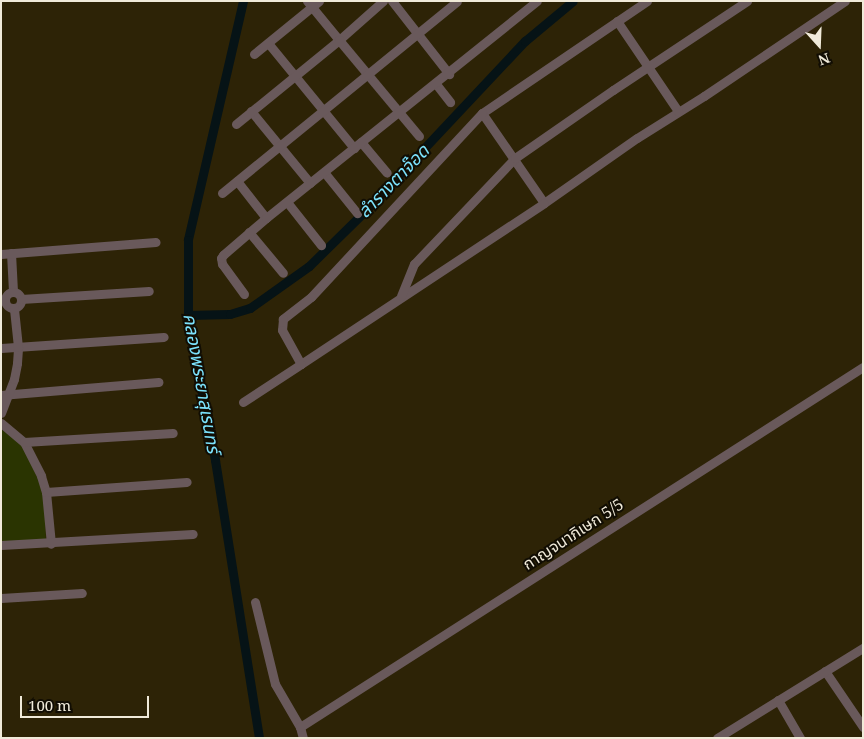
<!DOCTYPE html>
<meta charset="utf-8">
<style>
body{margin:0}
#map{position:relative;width:864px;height:739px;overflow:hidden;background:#2d2306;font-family:"Noto Serif","Noto Sans Thai",serif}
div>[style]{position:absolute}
.green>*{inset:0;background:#2a3401}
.canal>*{height:9px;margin:-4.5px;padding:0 4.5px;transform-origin:4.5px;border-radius:4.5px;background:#061316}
.minor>*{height:9px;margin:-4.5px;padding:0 4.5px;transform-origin:4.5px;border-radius:4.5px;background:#69595b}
.minor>.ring{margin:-4.5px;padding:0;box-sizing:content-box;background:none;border:9px solid #69595b;border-radius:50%}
span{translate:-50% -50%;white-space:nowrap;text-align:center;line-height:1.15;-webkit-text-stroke:4px #110d03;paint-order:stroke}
.street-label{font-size:16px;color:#f0ead9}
.water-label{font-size:18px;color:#7ce3fd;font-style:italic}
.frame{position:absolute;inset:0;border:2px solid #f0ead9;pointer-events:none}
.north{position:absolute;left:794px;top:20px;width:50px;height:50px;-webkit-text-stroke:4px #110d03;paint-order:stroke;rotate:160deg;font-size:14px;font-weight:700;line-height:20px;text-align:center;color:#f0ead9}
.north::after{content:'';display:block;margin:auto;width:18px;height:22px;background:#f0ead9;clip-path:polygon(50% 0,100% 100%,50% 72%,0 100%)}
.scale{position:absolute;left:20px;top:696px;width:129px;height:22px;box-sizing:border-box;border:2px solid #f0ead9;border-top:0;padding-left:6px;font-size:15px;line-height:18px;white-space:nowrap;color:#f0ead9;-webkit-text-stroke:4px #110d03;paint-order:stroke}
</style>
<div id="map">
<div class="green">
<div style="clip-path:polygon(3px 428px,22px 442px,44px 493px,46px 543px,1px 548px,1px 434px)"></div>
</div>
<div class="canal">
<div style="left:243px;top:1px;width:245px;rotate:103deg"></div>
<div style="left:188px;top:240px;width:82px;rotate:90deg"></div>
<div style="left:188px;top:322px;width:141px;rotate:78.9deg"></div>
<div style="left:215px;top:460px;width:281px;rotate:81deg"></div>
<div style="left:188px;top:315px;width:42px;rotate:-1.4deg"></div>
<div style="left:230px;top:314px;width:21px;rotate:-17deg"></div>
<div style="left:250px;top:308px;width:72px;rotate:-35.4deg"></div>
<div style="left:309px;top:266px;width:81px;rotate:-44.5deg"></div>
<div style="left:367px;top:209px;width:231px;rotate:-46.8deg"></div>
<div style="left:525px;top:41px;width:62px;rotate:-39.8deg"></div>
</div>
<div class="minor">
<div style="left:307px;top:1px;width:50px;rotate:50.6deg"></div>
<div style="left:339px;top:40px;width:59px;rotate:-41.6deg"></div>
<div style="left:392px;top:1px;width:93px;rotate:52deg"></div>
<div style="left:647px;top:1px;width:199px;rotate:145.8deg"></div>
<div style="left:482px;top:113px;width:109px;rotate:55.4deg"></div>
<div style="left:544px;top:203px;width:113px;rotate:-35deg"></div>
<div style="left:637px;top:138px;width:79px;rotate:-32.1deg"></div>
<div style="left:704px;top:96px;width:170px;rotate:-34deg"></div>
<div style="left:617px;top:21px;width:109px;rotate:55.9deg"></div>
<div style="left:268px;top:43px;width:136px;rotate:50.7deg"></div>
<div style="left:254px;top:54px;width:84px;rotate:-39.2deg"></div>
<div style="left:436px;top:84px;width:23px;rotate:52deg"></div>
<div style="left:251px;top:111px;width:93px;rotate:50.7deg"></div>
<div style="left:482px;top:113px;width:251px;rotate:132.9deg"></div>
<div style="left:311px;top:297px;width:36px;rotate:142deg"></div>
<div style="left:283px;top:319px;width:11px;rotate:95deg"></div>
<div style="left:282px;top:330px;width:39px;rotate:61deg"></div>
<div style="left:301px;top:364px;width:291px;rotate:-33.5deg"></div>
<div style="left:236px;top:124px;width:133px;rotate:-39.2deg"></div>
<div style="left:339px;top:40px;width:125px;rotate:50.2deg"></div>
<div style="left:361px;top:142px;width:40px;rotate:50deg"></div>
<div style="left:324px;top:172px;width:53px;rotate:51.2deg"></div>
<div style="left:237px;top:181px;width:47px;rotate:51.9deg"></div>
<div style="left:222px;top:193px;width:303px;rotate:-39.2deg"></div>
<div style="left:287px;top:202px;width:55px;rotate:51.7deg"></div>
<div style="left:249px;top:232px;width:53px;rotate:50.3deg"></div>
<div style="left:11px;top:253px;width:39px;rotate:87deg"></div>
<div style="left:1px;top:254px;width:155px;rotate:-4.4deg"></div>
<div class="ring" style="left:5px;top:292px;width:7px;height:7px"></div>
<div style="left:244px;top:294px;width:37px;rotate:-126deg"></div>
<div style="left:222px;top:264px;width:6px;rotate:-99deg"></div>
<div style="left:221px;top:258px;width:4px;rotate:-56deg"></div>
<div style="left:223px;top:255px;width:57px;rotate:-40.7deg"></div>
<div style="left:266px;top:218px;width:347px;rotate:-38.7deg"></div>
<div style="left:401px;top:296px;width:35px;rotate:-68deg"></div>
<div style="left:414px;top:264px;width:146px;rotate:-46.4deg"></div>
<div style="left:515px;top:158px;width:119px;rotate:-34.8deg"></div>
<div style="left:613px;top:90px;width:161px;rotate:-33.6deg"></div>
<div style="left:21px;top:299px;width:128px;rotate:-3.6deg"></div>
<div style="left:1px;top:348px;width:163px;rotate:-3.9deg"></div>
<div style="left:1px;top:395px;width:158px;rotate:-4.7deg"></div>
<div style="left:243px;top:402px;width:69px;rotate:-33.2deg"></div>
<div style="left:1px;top:413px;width:36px;rotate:-69deg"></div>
<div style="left:14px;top:379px;width:16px;rotate:-79deg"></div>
<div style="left:17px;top:363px;width:16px;rotate:-86deg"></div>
<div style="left:18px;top:347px;width:39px;rotate:-96deg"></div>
<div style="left:1px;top:423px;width:30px;rotate:40deg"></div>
<div style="left:24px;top:442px;width:38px;rotate:63deg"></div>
<div style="left:41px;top:476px;width:17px;rotate:73deg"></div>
<div style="left:46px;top:492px;width:52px;rotate:84.5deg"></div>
<div style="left:24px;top:442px;width:149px;rotate:-3.5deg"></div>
<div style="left:46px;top:492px;width:141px;rotate:-4.1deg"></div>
<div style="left:1px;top:545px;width:192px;rotate:-3.3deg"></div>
<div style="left:1px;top:598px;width:81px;rotate:-3.5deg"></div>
<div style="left:255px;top:602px;width:84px;rotate:76.3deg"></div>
<div style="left:275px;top:684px;width:50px;rotate:59.8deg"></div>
<div style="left:300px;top:727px;width:11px;rotate:75deg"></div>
<div style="left:825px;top:671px;width:68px;rotate:55.8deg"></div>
<div style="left:778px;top:700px;width:44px;rotate:59.9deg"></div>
<div style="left:300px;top:727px;width:668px;rotate:-32.6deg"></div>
<div style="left:717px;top:738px;width:172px;rotate:-31.7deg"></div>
</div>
<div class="street-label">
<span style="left:573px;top:534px;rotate:-33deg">กาญจนาภิเษก 5/5</span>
</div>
<div class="water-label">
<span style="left:393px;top:181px;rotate:-46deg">ลำรางตาจ๊อด</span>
<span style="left:202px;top:383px;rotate:80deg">คลองพระยาสุเรนทร์</span>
</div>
<div class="frame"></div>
<div class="north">N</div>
<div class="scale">100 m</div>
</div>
